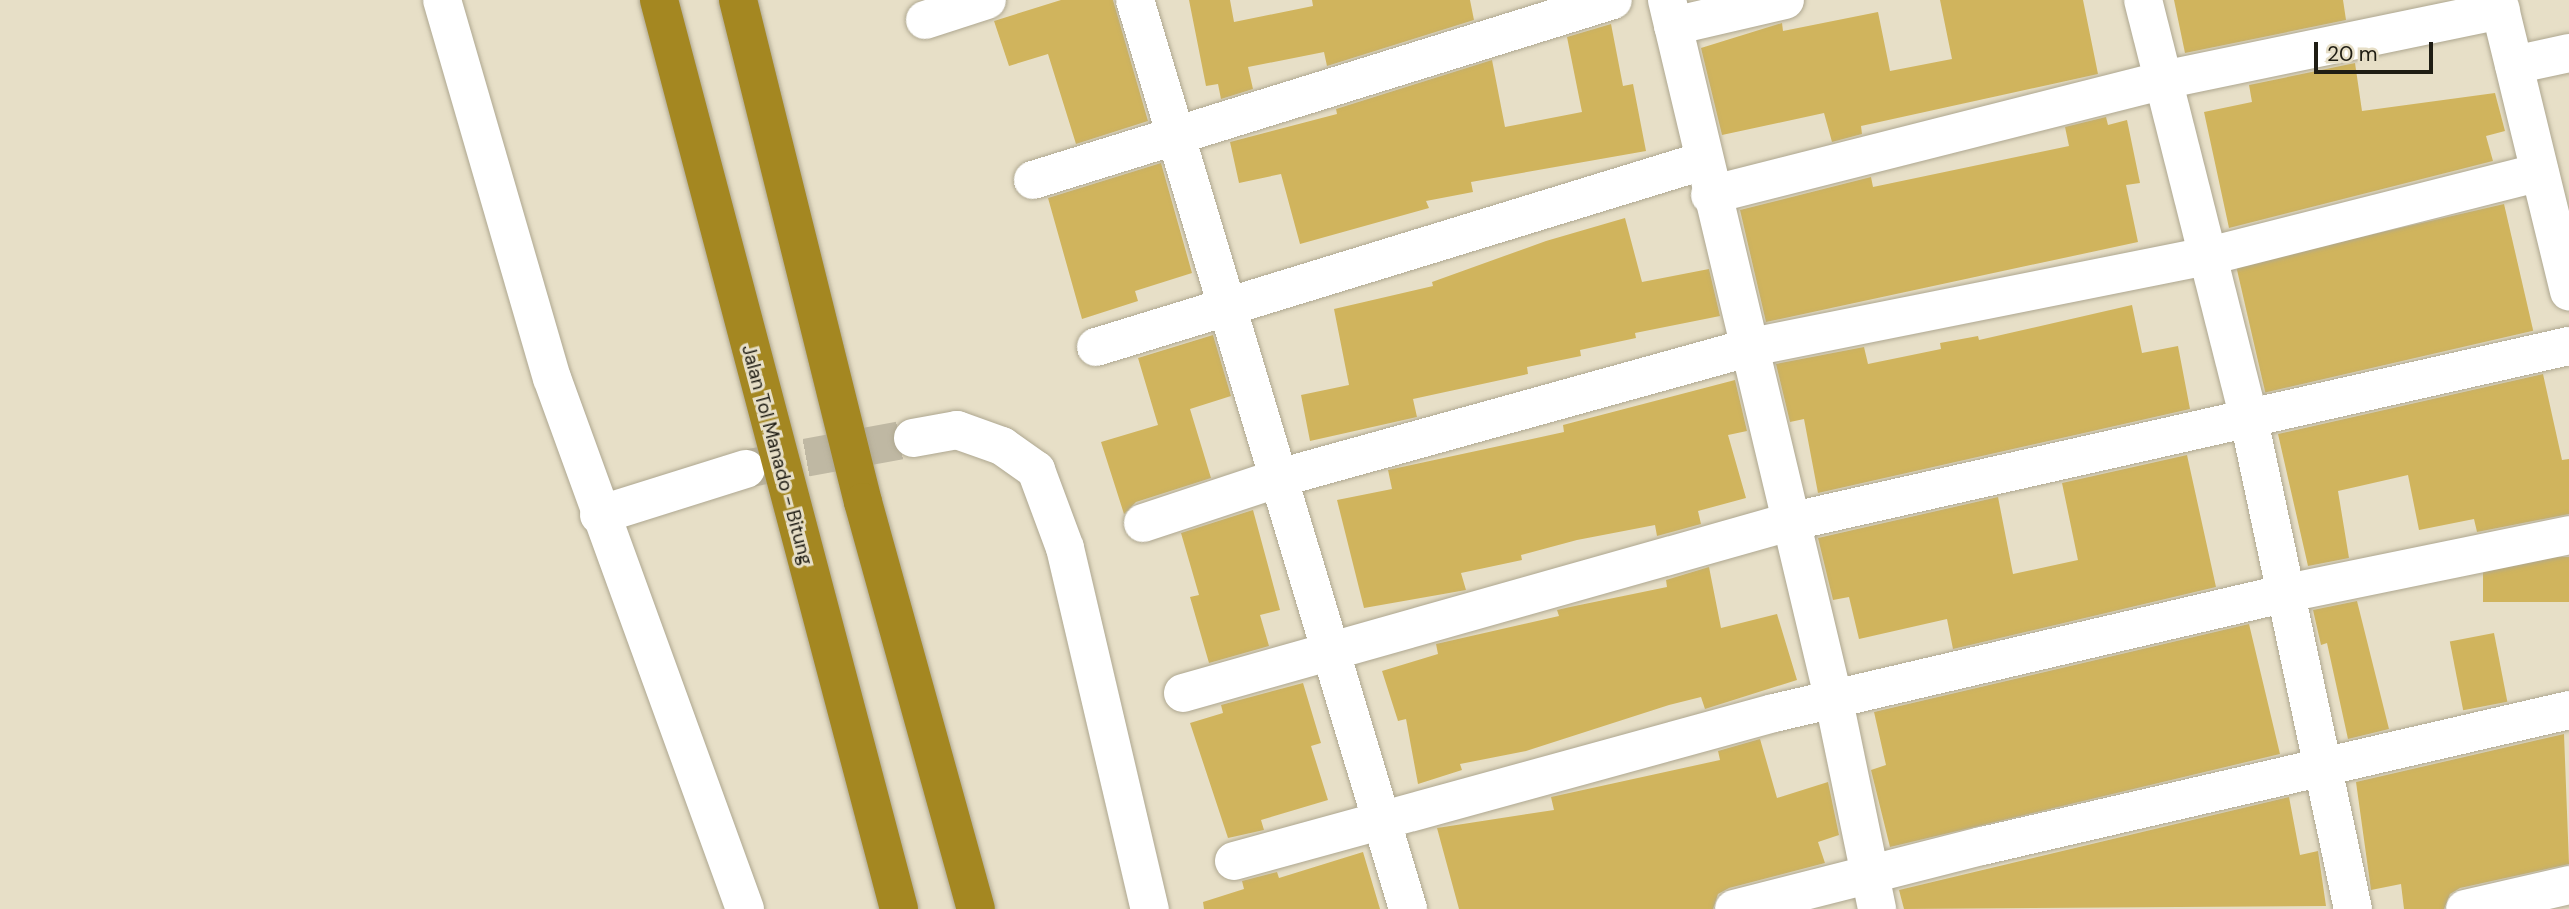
<!DOCTYPE html>
<style>
body{margin:0}
#map{position:relative;width:2569px;height:909px;overflow:hidden;background:#e7dfc7;font-family:"DM Sans",sans-serif}
div>[style]{position:absolute}
.building>*{inset:0;background:#d0b45d;transform-origin:0 0}
.minor-tunnel>*{height:38px;margin-top:-19px;transform-origin:0;background:repeating-linear-gradient(90deg,#bfb8a3 0 38px,transparent 0 57px)}
.roads{filter:drop-shadow(0 0 2px #aea790) drop-shadow(0 0 2px #aea790)}
.minor>*{height:38px;margin:-19px;padding:0 19px;transform-origin:19px;border-radius:19px;background:#fff}
.highway>*{height:38px;margin:-19px;padding:0 19px;transform-origin:19px;border-radius:19px;background:#a48721}
span{translate:-50% -50%;white-space:nowrap;text-align:center;line-height:1.15;-webkit-text-stroke:6px #e7dfc7;paint-order:stroke}
.street-label{font-size:19px;color:#1f1d14}
.scale{position:absolute;left:2314px;top:42px;width:119px;height:32px;box-sizing:border-box;border:4px solid #1f1d14;border-top:0;padding-left:9px;font-size:21px;line-height:24px;white-space:nowrap;color:#1f1d14;-webkit-text-stroke:5px #e7dfc7;paint-order:stroke}
</style>
<div id="map">
<div class="building">
<div style="clip-path:polygon(1061px 0,1113px 0,1148px 121px,1076px 144px,1048px 54px,1009px 66px,994px 21px)"></div>
<div style="clip-path:polygon(1189px 0,1230px 0,1234px 22px,1313px 6px,1312px 0,1470px 0,1474px 20px,1327px 66px,1324px 52px,1248px 67px,1253px 89px,1221px 99px,1218px 84px,1206px 86px)"></div>
<div style="clip-path:polygon(1940px 0,2083px 0,2098px 74px,1861px 126px,1862px 134px,1832px 142px,1824px 113px,1722px 135px,1701px 48px,1782px 23px,1783px 31px,1878px 12px,1890px 71px,1952px 59px)"></div>
<div style="clip-path:polygon(2174px 0,2343px 0,2346px 20px,2185px 53px)"></div>
<div style="clip-path:polygon(1611px 24px,1623px 86px,1633px 84px,1646px 151px,1471px 182px,1473px 192px,1426px 201px,1429px 208px,1300px 244px,1281px 174px,1239px 183px,1230px 142px,1337px 114px,1336px 109px,1492px 60px,1505px 127px,1582px 112px,1567px 37px)"></div>
<div style="clip-path:polygon(2355px 63px,2362px 111px,2495px 93px,2505px 131px,2486px 136px,2493px 161px,2229px 228px,2204px 112px,2252px 102px,2249px 85px)"></div>
<div style="clip-path:polygon(2106px 117px,2108px 125px,2127px 120px,2140px 183px,2126px 185px,2138px 242px,1766px 322px,1740px 210px,1871px 177px,1873px 187px,2069px 146px,2065px 127px)"></div>
<div style="clip-path:polygon(1161px 163px,1192px 273px,1135px 291px,1138px 301px,1082px 319px,1048px 198px)"></div>
<div style="left:2504px;top:204px;width:130px;height:275px;rotate:77deg"></div>
<div style="clip-path:polygon(1625px 218px,1642px 282px,1709px 269px,1720px 316px,1635px 333px,1636px 338px,1580px 350px,1581px 356px,1527px 367px,1528px 374px,1413px 399px,1417px 417px,1310px 441px,1301px 395px,1349px 385px,1334px 309px,1433px 286px,1432px 282px,1546px 241px)"></div>
<div style="clip-path:polygon(2132px 305px,2142px 353px,2178px 346px,2190px 409px,1818px 493px,1804px 419px,1790px 422px,1776px 364px,1864px 347px,1868px 364px,1941px 349px,1940px 343px,1978px 336px,1979px 340px)"></div>
<div style="clip-path:polygon(1213px 335px,1231px 396px,1190px 409px,1211px 478px,1136px 502px,1124px 514px,1101px 442px,1158px 425px,1138px 358px)"></div>
<div style="clip-path:polygon(2543px 374px,2562px 460px,2569px 459px,2569px 514px,2477px 532px,2474px 519px,2419px 530px,2408px 475px,2338px 491px,2349px 558px,2308px 566px,2278px 434px)"></div>
<div style="clip-path:polygon(1735px 380px,1747px 431px,1728px 435px,1746px 498px,1698px 511px,1701px 524px,1657px 536px,1655px 525px,1577px 540px,1521px 555px,1522px 560px,1461px 573px,1466px 590px,1364px 608px,1337px 500px,1392px 489px,1388px 470px,1564px 432px,1563px 425px)"></div>
<div style="clip-path:polygon(2187px 455px,2216px 587px,1953px 649px,1947px 619px,1859px 639px,1849px 597px,1833px 600px,1818px 538px,1998px 497px,2013px 574px,2078px 560px,2062px 483px)"></div>
<div style="clip-path:polygon(1253px 510px,1280px 610px,1260px 615px,1269px 646px,1209px 663px,1190px 597px,1199px 595px,1181px 533px)"></div>
<div style="left:2569px;top:557px;width:45px;height:86px;rotate:90deg"></div>
<div style="clip-path:polygon(1709px 567px,1721px 628px,1777px 614px,1797px 680px,1705px 709px,1701px 697px,1669px 705px,1526px 751px,1460px 764px,1462px 770px,1418px 784px,1406px 719px,1398px 721px,1382px 671px,1438px 654px,1436px 644px,1559px 616px,1557px 610px,1570px 607px,1667px 587px,1666px 580px)"></div>
<div style="clip-path:polygon(2357px 601px,2389px 729px,2348px 739px,2327px 643px,2321px 645px,2313px 610px)"></div>
<div style="clip-path:polygon(2249px 624px,2280px 754px,1890px 847px,1871px 770px,1886px 765px,1874px 712px)"></div>
<div style="left:2494px;top:633px;width:70px;height:45px;rotate:79deg"></div>
<div style="clip-path:polygon(1303px 683px,1321px 743px,1311px 746px,1328px 800px,1261px 820px,1264px 830px,1228px 838px,1190px 723px,1223px 713px,1221px 705px)"></div>
<div style="clip-path:polygon(2564px 734px,2569px 864px,2460px 888px,2450px 894px,2444px 909px,2404px 909px,2401px 884px,2371px 890px,2356px 782px)"></div>
<div style="clip-path:polygon(1760px 739px,1777px 798px,1828px 782px,1839px 835px,1818px 842px,1825px 863px,1729px 888px,1718px 894px,1713px 909px,1459px 909px,1437px 828px,1554px 810px,1551px 797px,1720px 760px,1718px 751px)"></div>
<div style="clip-path:polygon(2289px 797px,2300px 855px,2318px 851px,2326px 906px,1904px 909px,1899px 890px)"></div>
<div style="clip-path:polygon(1363px 852px,1380px 909px,1204px 909px,1203px 902px,1244px 889px,1242px 881px,1277px 872px,1279px 878px)"></div>
</div>
<div class="minor-tunnel">
<div style="left:750px;top:468px;width:166px;rotate:-10.4deg"></div>
</div>
<div class="roads">
<div class="minor">
<div style="left:442px;top:0;width:394px;rotate:73.8deg"></div>
<div style="left:552px;top:378px;width:565px;rotate:70.03deg"></div>
<div style="left:1135px;top:0;width:949px;rotate:73.28deg"></div>
<div style="left:1667px;top:0;width:721px;rotate:76.6deg"></div>
<div style="left:1834px;top:701px;width:212px;rotate:78.3deg"></div>
<div style="left:2143px;top:0;width:433px;rotate:75.8deg"></div>
<div style="left:2249px;top:420px;width:500px;rotate:78deg"></div>
<div style="left:2498px;top:0;width:300px;rotate:76.3deg"></div>
<div style="left:925px;top:20px;width:65px;rotate:-17.9deg"></div>
<div style="left:1673px;top:26px;width:115px;rotate:-13.1deg"></div>
<div style="left:2514px;top:65px;width:56px;rotate:-12.3deg"></div>
<div style="left:1033px;top:180px;width:607px;rotate:-17.24deg"></div>
<div style="left:1710px;top:195px;width:467px;rotate:-14.2deg"></div>
<div style="left:2163px;top:80px;width:345px;rotate:-11.7deg"></div>
<div style="left:1096px;top:347px;width:635px;rotate:-17.04deg"></div>
<div style="left:913px;top:438px;width:45px;rotate:-10.3deg"></div>
<div style="left:957px;top:430px;width:48px;rotate:19.6deg"></div>
<div style="left:1002px;top:446px;width:42px;rotate:35.2deg"></div>
<div style="left:1036px;top:470px;width:83px;rotate:69.6deg"></div>
<div style="left:1065px;top:548px;width:371px;rotate:76.8deg"></div>
<div style="left:599px;top:515px;width:154px;rotate:-17.4deg"></div>
<div style="left:1143px;top:523px;width:143px;rotate:-18.3deg"></div>
<div style="left:1279px;top:478px;width:486px;rotate:-15.5deg"></div>
<div style="left:1747px;top:348px;width:471px;rotate:-11.3deg"></div>
<div style="left:2209px;top:256px;width:341px;rotate:-14.2deg"></div>
<div style="left:1183px;top:693px;width:630px;rotate:-15.76deg"></div>
<div style="left:1789px;top:522px;width:800px;rotate:-12.72deg"></div>
<div style="left:1234px;top:861px;width:560px;rotate:-15.33deg"></div>
<div style="left:1774px;top:713px;width:527px;rotate:-13.17deg"></div>
<div style="left:2287px;top:593px;width:288px;rotate:-11.6deg"></div>
<div style="left:1734px;top:909px;width:256px;rotate:-14.3deg"></div>
<div style="left:1982px;top:846px;width:603px;rotate:-13.04deg"></div>
<div style="left:2465px;top:909px;width:107px;rotate:-13deg"></div>
</div>
<div class="highway">
<div style="left:659px;top:0;width:940px;rotate:75.21deg"></div>
<div style="left:738px;top:0;width:517px;rotate:76.02deg"></div>
<div style="left:863px;top:502px;width:422px;rotate:74.5deg"></div>
</div>
</div>
<div class="street-label">
<span style="left:777px;top:455px;rotate:75deg">Jalan Tol Manado - Bitung</span>
</div>
<div class="scale">20 m</div>
</div>
